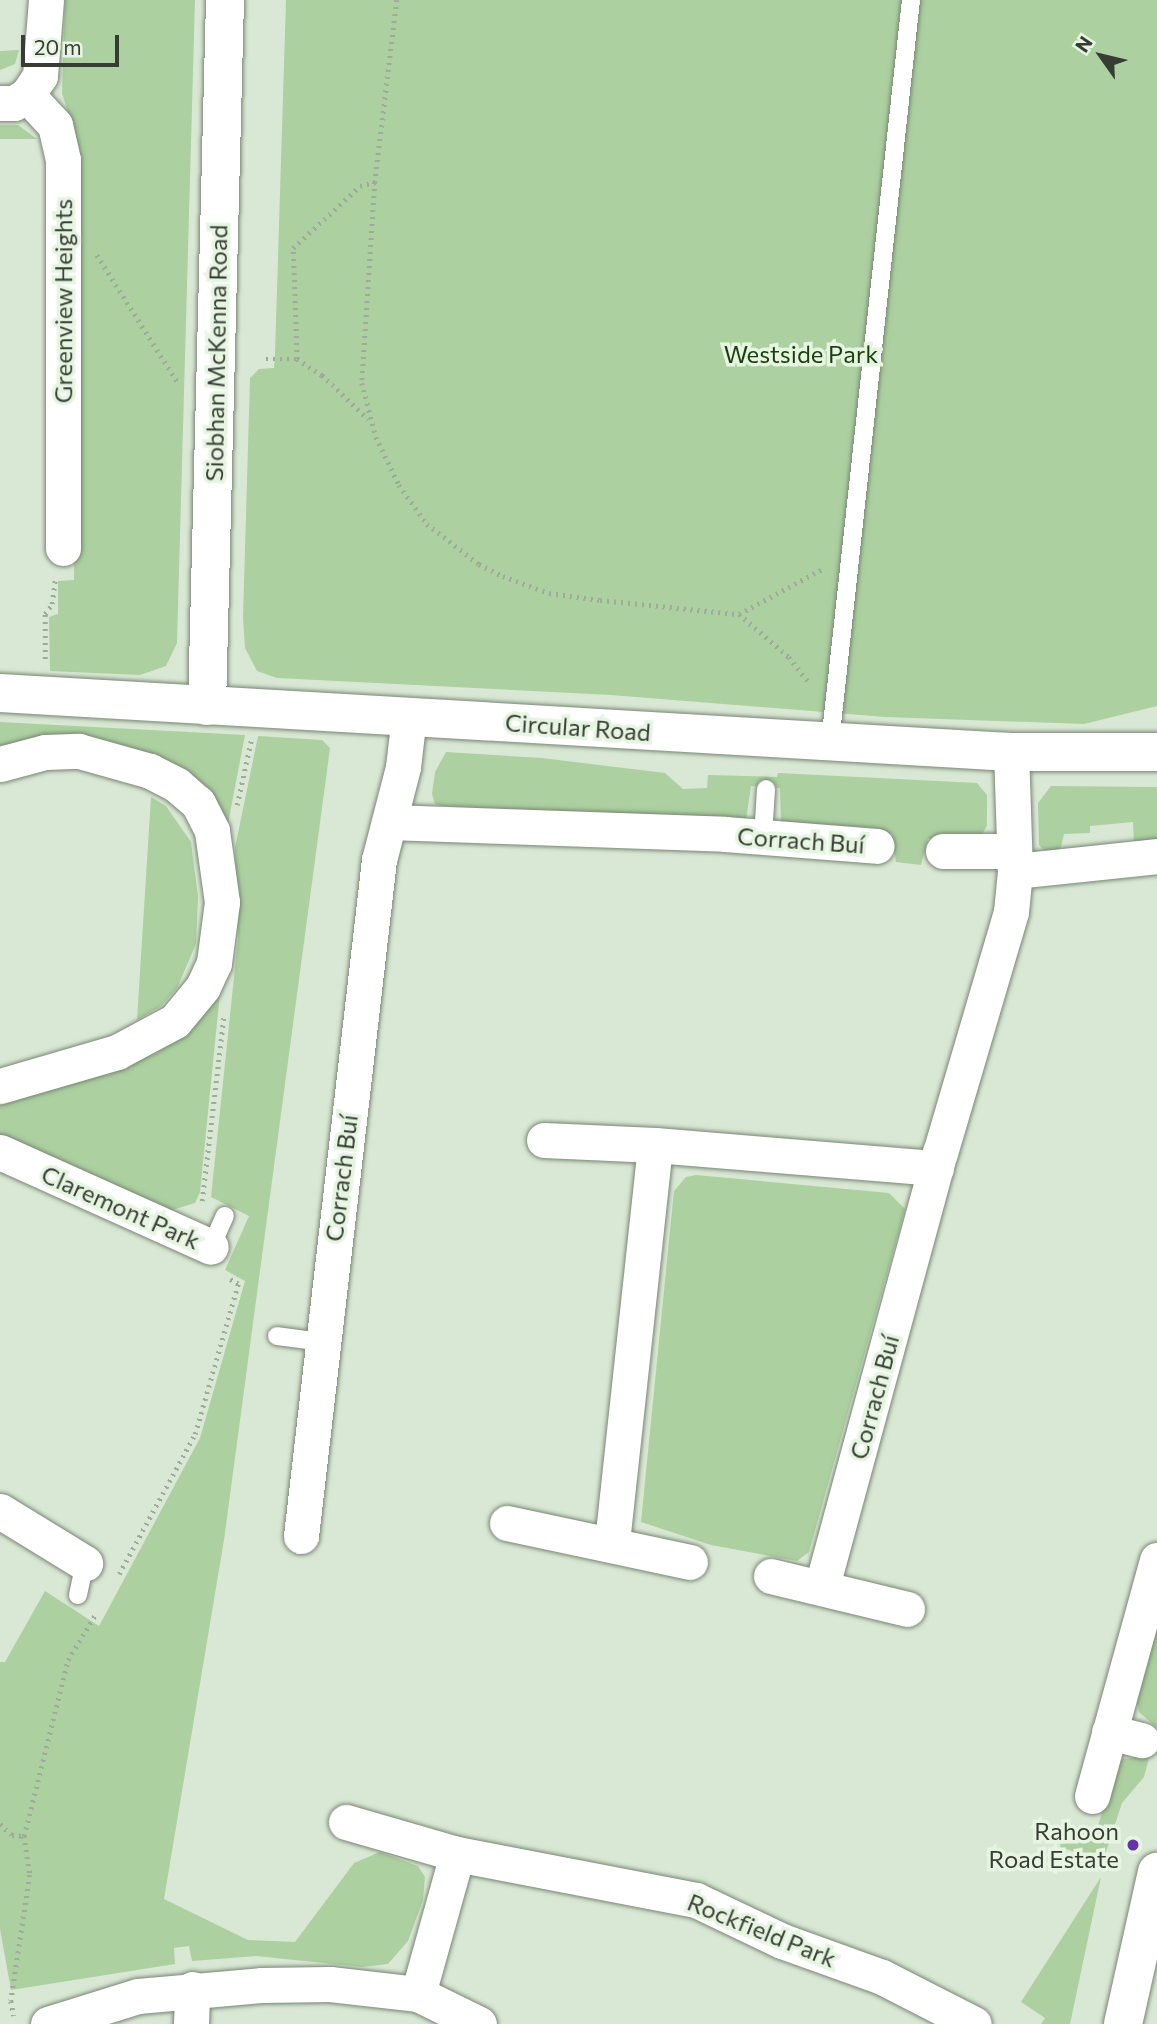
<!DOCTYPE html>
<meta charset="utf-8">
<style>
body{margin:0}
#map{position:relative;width:1157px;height:2024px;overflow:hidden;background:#d9e8d4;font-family:Commissioner,sans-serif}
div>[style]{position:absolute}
.green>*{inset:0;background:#acd0a0}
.path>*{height:4.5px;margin-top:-2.25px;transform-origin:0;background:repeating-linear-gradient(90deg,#9eaa9a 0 2px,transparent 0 7px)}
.roads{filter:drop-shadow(0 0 2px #798675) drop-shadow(0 0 2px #798675)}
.service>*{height:18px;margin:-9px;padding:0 9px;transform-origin:9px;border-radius:9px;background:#fff}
.minor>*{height:35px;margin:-17.5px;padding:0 17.5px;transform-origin:17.5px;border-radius:17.5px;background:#fff}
.tertiary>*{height:38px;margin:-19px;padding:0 19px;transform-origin:19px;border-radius:19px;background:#fff}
.secondary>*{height:38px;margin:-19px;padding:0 19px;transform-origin:19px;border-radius:19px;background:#fff}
.dots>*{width:19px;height:19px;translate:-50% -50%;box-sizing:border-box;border:4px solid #e6f5e1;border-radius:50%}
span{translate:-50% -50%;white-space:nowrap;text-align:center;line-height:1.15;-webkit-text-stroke:7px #e6f5e1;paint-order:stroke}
.street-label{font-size:24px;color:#373d35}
.park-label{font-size:24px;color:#1b3f0c}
.poi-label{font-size:24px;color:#373d35}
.right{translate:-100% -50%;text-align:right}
.north{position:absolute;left:1066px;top:21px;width:70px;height:70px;-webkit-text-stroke:5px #e6f5e1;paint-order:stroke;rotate:304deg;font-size:19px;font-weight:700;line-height:28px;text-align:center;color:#373d35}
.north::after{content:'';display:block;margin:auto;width:24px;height:32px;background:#373d35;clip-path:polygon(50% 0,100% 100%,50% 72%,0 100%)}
.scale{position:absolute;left:21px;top:35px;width:98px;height:32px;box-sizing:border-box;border:4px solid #373d35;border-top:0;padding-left:9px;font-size:21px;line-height:24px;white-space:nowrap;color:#373d35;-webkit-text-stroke:5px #e6f5e1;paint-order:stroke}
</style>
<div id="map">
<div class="green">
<div style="clip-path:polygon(65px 0,195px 0,177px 643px,166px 666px,140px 675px,50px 671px,49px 617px,58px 614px,58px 581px,74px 580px,77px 142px,62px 93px)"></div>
<div style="clip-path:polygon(286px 0,1157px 0,1157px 706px,1084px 724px,885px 717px,611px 695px,277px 678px,257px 671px,245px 648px,243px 618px,250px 378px,259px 369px,274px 368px,275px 354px)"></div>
<div style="clip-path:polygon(19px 50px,15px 64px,0 70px,0 51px)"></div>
<div style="clip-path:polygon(0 125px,18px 125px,37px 139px,0 139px)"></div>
<div style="clip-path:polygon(0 722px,245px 735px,226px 834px,196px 789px,0 751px)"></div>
<div style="clip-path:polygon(258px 736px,322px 740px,330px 748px,224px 1540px,164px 1899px,248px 1940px,295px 1942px,354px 1863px,380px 1852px,418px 1866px,425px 1877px,423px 1900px,408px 1941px,388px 1964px,362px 1967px,256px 1956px,192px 1961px,189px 1946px,174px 1948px,175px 1964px,11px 1990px,0 1929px,0 1662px,5px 1662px,45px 1591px,99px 1626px,200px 1438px,245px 1281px,225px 1270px,249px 1216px,211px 1197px,238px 939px,235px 848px)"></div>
<div style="clip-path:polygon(446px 752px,542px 758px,665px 773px,683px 789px,707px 788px,708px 775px,777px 777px,778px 773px,977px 783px,987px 795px,987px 826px,982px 834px,928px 839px,921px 865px,896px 862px,892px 834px,781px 822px,780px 788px,751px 786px,746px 820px,442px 806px,435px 804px,432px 794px,435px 772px)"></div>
<div style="clip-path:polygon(1051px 786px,1157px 787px,1157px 843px,1134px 845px,1133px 822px,1090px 826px,1090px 833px,1064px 834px,1060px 851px,1048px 854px,1039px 845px,1038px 803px)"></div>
<div style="clip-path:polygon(151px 797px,166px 806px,191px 842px,198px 897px,196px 944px,177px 988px,161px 1006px,137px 1020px)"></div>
<div style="clip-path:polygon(224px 953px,200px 1192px,195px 1203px,172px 1210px,0 1138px,0 1104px,6px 1097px,123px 1061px)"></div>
<div style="clip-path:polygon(696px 1175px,889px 1193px,905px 1209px,809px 1552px,797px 1561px,711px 1545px,641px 1522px,674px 1191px,686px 1177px)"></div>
<div style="clip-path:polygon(1157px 1618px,1157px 1728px,1144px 1777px,1122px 1803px,1103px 1861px,1060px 1847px,1066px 1824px,1097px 1830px,1112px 1775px,1122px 1759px,1150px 1756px,1157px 1728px,1139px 1712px,1136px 1698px)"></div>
<div style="clip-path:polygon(1101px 1877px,1070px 2024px,1041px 2024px,1045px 2018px,1021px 2002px)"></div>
</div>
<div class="path">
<div style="left:397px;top:0;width:183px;rotate:96.9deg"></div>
<div style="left:375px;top:182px;width:201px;rotate:93.7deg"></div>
<div style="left:362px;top:383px;width:56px;rotate:75.5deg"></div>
<div style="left:376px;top:437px;width:53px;rotate:64.4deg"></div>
<div style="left:399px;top:485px;width:48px;rotate:54.3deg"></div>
<div style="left:427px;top:524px;width:66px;rotate:37.6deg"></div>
<div style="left:479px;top:564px;width:27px;rotate:27deg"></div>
<div style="left:503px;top:576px;width:49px;rotate:20.3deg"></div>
<div style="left:549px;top:593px;width:51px;rotate:7.8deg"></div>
<div style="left:600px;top:600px;width:140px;rotate:5.8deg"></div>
<div style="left:739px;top:614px;width:97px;rotate:-28.4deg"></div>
<div style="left:97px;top:255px;width:153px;rotate:57.6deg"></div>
<div style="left:266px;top:359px;width:31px"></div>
<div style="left:297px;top:359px;width:30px;rotate:33deg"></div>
<div style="left:322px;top:375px;width:64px;rotate:43.7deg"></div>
<div style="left:297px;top:359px;width:111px;rotate:-92.1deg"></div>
<div style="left:293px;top:248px;width:91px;rotate:-42.8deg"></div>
<div style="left:360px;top:186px;width:16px;rotate:-15deg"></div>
<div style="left:739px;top:614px;width:66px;rotate:40.7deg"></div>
<div style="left:789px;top:657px;width:34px;rotate:52deg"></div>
<div style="left:45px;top:659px;width:45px;rotate:-90deg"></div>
<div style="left:45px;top:614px;width:12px;rotate:-55deg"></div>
<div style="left:52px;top:604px;width:24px;rotate:-83deg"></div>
<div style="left:237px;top:805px;width:66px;rotate:-77.7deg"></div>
<div style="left:202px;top:1201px;width:187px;rotate:-83.3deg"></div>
<div style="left:119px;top:1574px;width:159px;rotate:-61.5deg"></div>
<div style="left:195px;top:1434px;width:156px;rotate:-74deg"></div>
<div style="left:238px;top:1284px;width:14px;rotate:-150deg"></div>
<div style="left:0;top:1824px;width:16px;rotate:43deg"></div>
<div style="left:12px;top:1835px;width:12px;rotate:5deg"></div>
<div style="left:24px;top:1836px;width:39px;rotate:81deg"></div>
<div style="left:30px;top:1875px;width:127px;rotate:98.6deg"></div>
<div style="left:11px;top:2001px;width:15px;rotate:79deg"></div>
<div style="left:24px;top:1836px;width:181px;rotate:-76deg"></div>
<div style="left:68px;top:1660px;width:52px;rotate:-59deg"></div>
</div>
<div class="roads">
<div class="service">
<div style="left:830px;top:743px;width:747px;rotate:-83.78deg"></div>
<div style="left:763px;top:837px;width:48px;rotate:-86.4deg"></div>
<div style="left:211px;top:1247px;width:34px;rotate:-66deg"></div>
<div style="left:277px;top:1336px;width:45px;rotate:7.6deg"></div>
<div style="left:78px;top:1595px;width:33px;rotate:-78deg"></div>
</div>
<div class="minor">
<div style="left:27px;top:95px;width:41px;rotate:47deg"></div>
<div style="left:55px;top:125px;width:36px;rotate:77deg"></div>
<div style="left:63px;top:160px;width:388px;rotate:90deg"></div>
<div style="left:0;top:103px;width:14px"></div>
<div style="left:14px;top:103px;width:15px;rotate:-32deg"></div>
<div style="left:27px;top:95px;width:23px;rotate:-56deg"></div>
<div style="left:40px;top:76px;width:76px;rotate:-85.5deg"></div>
<div style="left:0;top:764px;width:47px;rotate:-14.9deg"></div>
<div style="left:45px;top:752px;width:34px;rotate:-2deg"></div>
<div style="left:79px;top:751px;width:74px;rotate:15.7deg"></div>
<div style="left:150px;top:771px;width:30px;rotate:27deg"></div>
<div style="left:177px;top:785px;width:28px;rotate:41deg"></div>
<div style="left:198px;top:803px;width:31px;rotate:63deg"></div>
<div style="left:212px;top:831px;width:72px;rotate:82deg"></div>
<div style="left:222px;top:902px;width:62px;rotate:97.5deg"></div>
<div style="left:214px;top:963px;width:26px;rotate:115deg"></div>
<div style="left:203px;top:987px;width:44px;rotate:129.5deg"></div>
<div style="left:175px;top:1021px;width:66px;rotate:151.9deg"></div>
<div style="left:117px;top:1052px;width:122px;rotate:163.8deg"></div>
<div style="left:389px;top:822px;width:336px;rotate:2deg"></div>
<div style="left:725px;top:834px;width:152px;rotate:4.5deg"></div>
<div style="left:943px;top:851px;width:71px"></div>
<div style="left:1015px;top:871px;width:143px;rotate:-6deg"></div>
<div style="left:544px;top:1140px;width:111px;rotate:2.6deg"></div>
<div style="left:655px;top:1145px;width:282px;rotate:4.7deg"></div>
<div style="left:0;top:1152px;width:231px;rotate:24.2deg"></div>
<div style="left:0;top:1511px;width:100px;rotate:31.5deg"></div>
<div style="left:507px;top:1523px;width:187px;rotate:12deg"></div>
<div style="left:301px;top:1536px;width:680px;rotate:-83.42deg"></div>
<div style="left:379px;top:860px;width:96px;rotate:-75.5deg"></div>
<div style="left:403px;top:767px;width:51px;rotate:-83.3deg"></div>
<div style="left:612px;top:1542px;width:399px;rotate:-83.8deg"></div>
<div style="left:771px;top:1576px;width:140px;rotate:13.6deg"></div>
<div style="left:822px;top:1586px;width:449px;rotate:-74.8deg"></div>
<div style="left:940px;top:1153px;width:251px;rotate:-73.6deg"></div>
<div style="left:1011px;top:912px;width:41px;rotate:-84.4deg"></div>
<div style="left:1015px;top:871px;width:119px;rotate:-91.9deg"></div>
<div style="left:1109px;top:1732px;width:34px;rotate:14deg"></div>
<div style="left:1092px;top:1796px;width:245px;rotate:-74.6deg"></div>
<div style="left:346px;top:1822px;width:116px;rotate:16.1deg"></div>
<div style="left:457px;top:1854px;width:243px;rotate:10.9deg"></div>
<div style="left:696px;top:1900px;width:95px;rotate:25.5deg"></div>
<div style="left:782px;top:1941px;width:106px;rotate:19.8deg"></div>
<div style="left:882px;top:1977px;width:103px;rotate:27.1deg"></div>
<div style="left:418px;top:1994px;width:145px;rotate:-74.4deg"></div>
<div style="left:48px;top:2024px;width:94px;rotate:-17.3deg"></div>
<div style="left:138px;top:1996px;width:123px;rotate:-5.1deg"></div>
<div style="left:261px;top:1985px;width:69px;rotate:-0.8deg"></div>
<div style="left:330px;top:1984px;width:89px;rotate:6.5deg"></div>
<div style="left:418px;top:1994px;width:68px;rotate:26.2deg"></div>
<div style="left:191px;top:2024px;width:35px;rotate:-88deg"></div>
</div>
<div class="tertiary">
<div style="left:0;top:693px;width:1013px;rotate:3.34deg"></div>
<div style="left:1011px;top:752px;width:146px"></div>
<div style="left:207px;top:706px;width:706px;rotate:-88.54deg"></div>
</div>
<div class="secondary">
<div style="left:1123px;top:2024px;width:156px;rotate:-77.4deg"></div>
</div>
</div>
<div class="dots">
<div style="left:1133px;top:1845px;background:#6731a8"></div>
</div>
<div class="street-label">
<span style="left:63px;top:301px;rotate:-90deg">Greenview Heights</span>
<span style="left:216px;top:353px;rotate:-89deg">Siobhan McKenna Road</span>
<span style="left:578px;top:727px;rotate:4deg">Circular Road</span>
<span style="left:801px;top:840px;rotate:4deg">Corrach Buí</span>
<span style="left:341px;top:1178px;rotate:-83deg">Corrach Buí</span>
<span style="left:121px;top:1207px;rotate:24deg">Claremont Park</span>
<span style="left:874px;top:1397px;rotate:-75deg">Corrach Buí</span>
<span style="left:762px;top:1930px;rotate:22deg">Rockfield Park</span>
</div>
<div class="park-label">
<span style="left:801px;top:354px">Westside Park</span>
</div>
<div class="poi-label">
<span class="right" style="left:1119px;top:1845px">Rahoon<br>Road Estate</span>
</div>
<div class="north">N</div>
<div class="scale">20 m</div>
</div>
